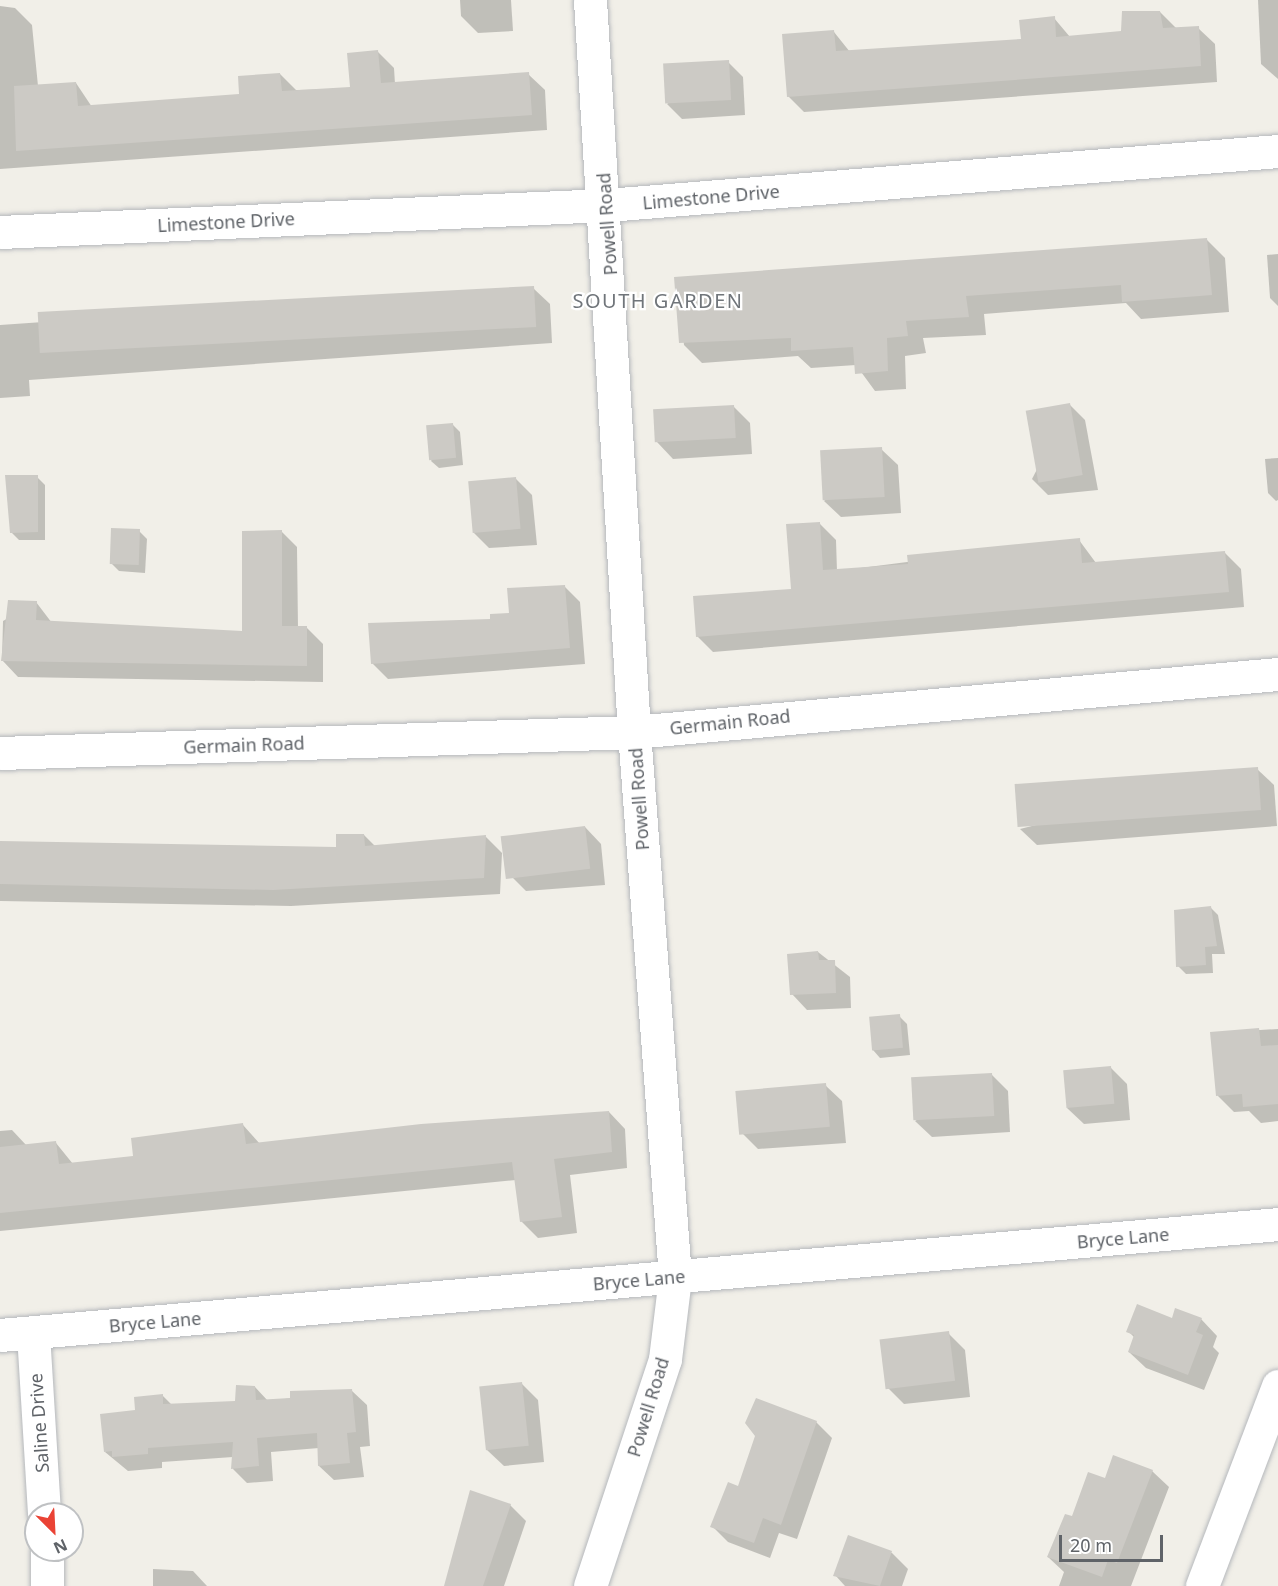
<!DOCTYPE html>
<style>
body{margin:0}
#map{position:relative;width:1278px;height:1586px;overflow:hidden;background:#f1efe8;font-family:"Noto Sans",sans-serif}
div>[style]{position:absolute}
.shadow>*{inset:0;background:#0003}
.building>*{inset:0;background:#cccac5;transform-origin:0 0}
.roads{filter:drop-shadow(0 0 2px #b5b8bc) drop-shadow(0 0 2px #b5b8bc)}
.street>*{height:33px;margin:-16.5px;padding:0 16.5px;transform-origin:16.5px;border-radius:16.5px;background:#fff}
.secondary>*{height:33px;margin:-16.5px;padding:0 16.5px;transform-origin:16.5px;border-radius:16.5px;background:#fff}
span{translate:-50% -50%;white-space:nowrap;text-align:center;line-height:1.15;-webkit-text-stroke:4.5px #fff;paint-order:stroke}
.street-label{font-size:18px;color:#5f6368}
.neighbourhood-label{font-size:20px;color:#70757a;letter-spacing:1.5px}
.north{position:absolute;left:24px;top:1502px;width:60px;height:60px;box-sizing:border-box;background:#fff;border:2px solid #bfc1c3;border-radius:50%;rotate:156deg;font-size:16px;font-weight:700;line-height:24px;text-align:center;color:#5f6368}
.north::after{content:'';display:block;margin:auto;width:21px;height:27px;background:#ea4335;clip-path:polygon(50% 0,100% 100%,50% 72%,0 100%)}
.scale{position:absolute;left:1059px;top:1535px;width:104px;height:27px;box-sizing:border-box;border:3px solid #5f6368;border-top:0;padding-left:8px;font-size:18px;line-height:21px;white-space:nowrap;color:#5f6368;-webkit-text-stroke:4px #fff;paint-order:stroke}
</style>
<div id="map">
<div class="shadow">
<div style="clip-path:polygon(460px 0,511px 0,513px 31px,478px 33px,461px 16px)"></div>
<div style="clip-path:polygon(1258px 0,1278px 0,1278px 79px,1261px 64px)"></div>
<div style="clip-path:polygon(0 6px,15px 8px,32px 25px,38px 86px,76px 83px,92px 107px,241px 96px,280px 74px,296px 90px,351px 89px,378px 52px,394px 68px,395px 84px,528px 74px,545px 90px,547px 130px,0 169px)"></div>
<div style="clip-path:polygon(1160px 12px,1177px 29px,1198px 28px,1215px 44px,1217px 82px,804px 112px,788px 96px,834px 32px,850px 52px,1022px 41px,1054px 18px,1070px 37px,1123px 33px)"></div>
<div style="clip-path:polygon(728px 62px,743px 77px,745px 115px,682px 119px,667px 104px)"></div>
<div style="clip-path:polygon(1207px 240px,1225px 258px,1229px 312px,1141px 319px,1126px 303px,984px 314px,986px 335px,923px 338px,926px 353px,905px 356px,906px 389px,875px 391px,856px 365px,811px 368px,798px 356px,702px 363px,684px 345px,676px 278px)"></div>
<div style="clip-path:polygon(1278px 254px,1278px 306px,1270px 298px,1267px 255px)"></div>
<div style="clip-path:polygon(533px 288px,550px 304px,552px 343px,29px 380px,30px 396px,0 398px,0 325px)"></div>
<div style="clip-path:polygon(1070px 405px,1085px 420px,1098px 490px,1048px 495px,1032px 479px)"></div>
<div style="clip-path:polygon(733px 406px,750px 423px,752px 454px,673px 459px,657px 442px)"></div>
<div style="clip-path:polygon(452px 424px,460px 432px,463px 465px,439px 468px,431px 461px)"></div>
<div style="clip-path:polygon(881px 449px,898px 465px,901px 513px,841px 517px,824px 501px)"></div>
<div style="clip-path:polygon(1278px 458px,1278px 500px,1276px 501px,1268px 493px,1265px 459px)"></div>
<div style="clip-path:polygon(37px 477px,45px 485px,45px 540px,19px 540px,11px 532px)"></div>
<div style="clip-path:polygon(515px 478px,532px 495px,537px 545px,489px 548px,473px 532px)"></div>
<div style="clip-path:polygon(820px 524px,836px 540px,837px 571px,1079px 540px,1096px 563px,1225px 553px,1241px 569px,1244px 607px,713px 652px,697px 636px,793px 590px)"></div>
<div style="clip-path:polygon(139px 531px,147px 539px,145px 573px,119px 571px,111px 563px)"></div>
<div style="clip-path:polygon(281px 531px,297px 547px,298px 628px,307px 628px,323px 644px,323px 682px,18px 677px,2px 660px,3px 621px,36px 602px,52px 623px,243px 633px)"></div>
<div style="clip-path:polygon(564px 586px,580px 602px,585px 664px,388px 679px,372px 663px,511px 614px)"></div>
<div style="clip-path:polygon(1257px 769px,1274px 785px,1277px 826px,1037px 845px,1020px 829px)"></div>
<div style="clip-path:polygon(585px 827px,601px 844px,605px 885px,526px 891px,510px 875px)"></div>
<div style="clip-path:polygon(364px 835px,375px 846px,486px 837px,502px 853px,500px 894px,291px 906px,0 901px,0 845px,338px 848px)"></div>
<div style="clip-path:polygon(1210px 907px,1218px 915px,1225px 954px,1212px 954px,1213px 973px,1186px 974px,1178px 966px)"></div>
<div style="clip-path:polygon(818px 952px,850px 977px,851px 1008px,807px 1010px,792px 994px)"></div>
<div style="clip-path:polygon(899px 1016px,907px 1024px,910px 1055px,880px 1058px,873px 1050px)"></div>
<div style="clip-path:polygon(1278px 1029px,1278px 1121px,1261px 1123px,1249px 1111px,1234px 1112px,1218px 1096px,1212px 1033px)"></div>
<div style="clip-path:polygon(1111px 1068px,1127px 1084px,1130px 1120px,1084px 1124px,1067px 1108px)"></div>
<div style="clip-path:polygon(991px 1074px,1008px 1091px,1010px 1132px,932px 1137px,915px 1121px)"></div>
<div style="clip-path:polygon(825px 1085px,842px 1101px,846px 1143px,758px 1149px,741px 1132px)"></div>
<div style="clip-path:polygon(609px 1112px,625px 1129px,627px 1168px,570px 1175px,577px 1233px,538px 1238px,521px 1221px,516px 1180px,0 1231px,0 1131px,12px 1130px,27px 1146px,56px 1143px,73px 1164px,135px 1157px,243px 1125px,260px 1144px)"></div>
<div style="clip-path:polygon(1201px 1319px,1217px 1336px,1213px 1347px,1219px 1353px,1204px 1390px,1146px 1368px,1129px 1352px,1135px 1338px,1128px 1331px)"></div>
<div style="clip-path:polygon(948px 1333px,965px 1350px,970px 1397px,904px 1404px,887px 1387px)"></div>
<div style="clip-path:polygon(522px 1384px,538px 1400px,544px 1462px,504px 1466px,487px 1450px)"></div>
<div style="clip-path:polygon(255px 1387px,268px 1401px,352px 1391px,367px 1405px,370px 1446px,360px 1447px,364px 1477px,334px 1480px,319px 1466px,319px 1448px,271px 1452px,273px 1481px,247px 1483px,233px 1469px,233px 1457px,162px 1462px,162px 1468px,128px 1471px,105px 1452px,137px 1411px,162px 1395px,172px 1405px,237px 1403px)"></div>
<div style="clip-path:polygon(816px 1422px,832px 1438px,797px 1539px,779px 1533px,770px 1558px,728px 1542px,712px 1526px,739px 1488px)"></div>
<div style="clip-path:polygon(1152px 1471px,1169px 1487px,1131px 1586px,1059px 1586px,1064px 1572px,1048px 1557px,1066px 1516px,1073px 1518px,1106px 1480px)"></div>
<div style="clip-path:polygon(510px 1505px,526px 1521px,504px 1586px,445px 1586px)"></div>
<div style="clip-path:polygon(849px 1537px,892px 1553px,908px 1569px,902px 1586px,845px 1586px,835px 1575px)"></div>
<div style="clip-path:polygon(153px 1569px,193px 1571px,207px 1586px,153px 1586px)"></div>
</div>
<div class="building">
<div style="clip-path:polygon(1122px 11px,1160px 11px,1163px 28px,1199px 26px,1201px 66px,787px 97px,782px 34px,834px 30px,836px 51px,1021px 39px,1019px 20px,1055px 16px,1056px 37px,1121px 31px)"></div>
<div style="clip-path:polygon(378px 50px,381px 83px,529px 72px,532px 115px,16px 151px,14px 86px,76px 82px,78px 106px,239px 94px,238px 76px,280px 73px,282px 91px,350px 87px,347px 53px)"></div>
<div style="left:729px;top:60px;width:40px;height:66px;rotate:87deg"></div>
<div style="clip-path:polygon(1207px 238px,1212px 295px,1122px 302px,1121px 285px,966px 296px,969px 317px,906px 321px,908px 336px,887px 338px,888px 371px,855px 374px,853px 347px,791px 351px,791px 338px,679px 343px,674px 277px)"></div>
<div style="left:534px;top:286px;width:41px;height:497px;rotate:87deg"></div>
<div style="left:1070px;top:403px;width:73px;height:45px;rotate:80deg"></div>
<div style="left:734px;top:405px;width:33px;height:81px;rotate:87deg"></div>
<div style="left:453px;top:423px;width:35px;height:27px;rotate:85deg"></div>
<div style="left:882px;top:447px;width:50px;height:62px;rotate:87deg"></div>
<div style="clip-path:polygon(5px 475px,38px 475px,38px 532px,10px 533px)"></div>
<div style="left:516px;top:477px;width:52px;height:48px;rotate:85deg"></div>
<div style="clip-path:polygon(820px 522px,823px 570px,908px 564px,907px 555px,1080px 538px,1082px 563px,1225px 551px,1229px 592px,696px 637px,693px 596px,791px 589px,786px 524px)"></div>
<div style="left:111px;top:528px;width:29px;height:36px;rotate:2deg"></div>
<div style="clip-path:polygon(282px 530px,282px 626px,307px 626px,307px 666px,1px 661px,8px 600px,37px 601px,36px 620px,242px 631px,242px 531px)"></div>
<div style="clip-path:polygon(565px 585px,570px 648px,371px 664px,368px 623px,490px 619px,490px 614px,509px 613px,507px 588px)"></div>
<div style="left:1258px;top:767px;width:43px;height:244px;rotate:86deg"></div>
<div style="left:585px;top:826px;width:43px;height:85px;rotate:83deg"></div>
<div style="clip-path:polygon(336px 834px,364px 834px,365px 846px,486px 835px,484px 878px,273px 890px,0 884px,0 841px,336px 847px)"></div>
<div style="clip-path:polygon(1211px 906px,1217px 946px,1205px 947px,1206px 965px,1176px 967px,1174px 910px)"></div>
<div style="clip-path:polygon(818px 951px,819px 960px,835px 960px,836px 993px,790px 995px,787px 954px)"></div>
<div style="left:900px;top:1014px;width:34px;height:31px;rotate:85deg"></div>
<div style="clip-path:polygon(1259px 1028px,1261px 1046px,1278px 1045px,1278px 1104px,1243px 1107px,1242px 1094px,1216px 1096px,1210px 1032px)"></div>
<div style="left:1111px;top:1066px;width:38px;height:48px;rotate:85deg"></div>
<div style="left:992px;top:1073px;width:43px;height:81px;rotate:87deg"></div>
<div style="left:826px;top:1083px;width:44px;height:91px;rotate:85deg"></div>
<div style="clip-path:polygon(609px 1111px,612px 1152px,554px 1159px,562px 1217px,520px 1222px,512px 1162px,0 1213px,0 1147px,56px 1141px,59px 1164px,133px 1156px,131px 1138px,243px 1123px,246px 1144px,421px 1124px)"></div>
<div style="clip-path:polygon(1137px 1304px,1172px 1318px,1175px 1308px,1202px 1318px,1196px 1332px,1203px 1335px,1188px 1375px,1128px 1352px,1134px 1335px,1126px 1332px)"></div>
<div style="left:949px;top:1331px;width:50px;height:70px;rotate:83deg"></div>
<div style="left:522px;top:1382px;width:64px;height:43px;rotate:84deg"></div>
<div style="clip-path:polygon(236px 1385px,255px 1386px,256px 1400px,290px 1398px,290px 1391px,352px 1389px,356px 1432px,347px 1433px,350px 1463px,318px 1466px,317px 1433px,257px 1438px,259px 1466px,231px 1469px,233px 1442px,148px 1448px,148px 1454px,112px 1457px,112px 1451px,104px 1452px,100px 1414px,135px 1410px,134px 1397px,163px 1394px,163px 1404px,235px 1401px)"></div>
<div style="clip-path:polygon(756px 1398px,817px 1421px,781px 1525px,763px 1518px,754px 1543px,710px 1527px,728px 1482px,738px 1486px,755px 1436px,745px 1423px)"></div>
<div style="clip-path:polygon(1113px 1455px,1153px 1470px,1117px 1563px,1108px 1560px,1102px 1577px,1047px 1557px,1065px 1514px,1072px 1516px,1088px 1472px,1105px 1478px)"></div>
<div style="clip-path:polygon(470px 1490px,511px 1504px,483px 1586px,444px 1586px)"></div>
<div style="clip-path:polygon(848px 1535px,892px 1551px,880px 1586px,833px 1576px)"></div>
</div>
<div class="roads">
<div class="street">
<div style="left:0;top:232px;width:608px;rotate:-2.55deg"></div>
<div style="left:607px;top:205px;width:673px;rotate:-4.6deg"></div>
<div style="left:0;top:753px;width:634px;rotate:-1.9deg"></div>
<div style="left:634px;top:732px;width:647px;rotate:-5.15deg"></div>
<div style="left:33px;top:1333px;width:181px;rotate:86.5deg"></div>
<div style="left:47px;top:1550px;width:36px;rotate:90deg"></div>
<div style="left:590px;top:1586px;width:239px;rotate:-71.7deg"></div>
<div style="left:665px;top:1359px;width:83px;rotate:-83deg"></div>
<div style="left:675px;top:1277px;width:547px;rotate:-94.3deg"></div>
<div style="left:634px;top:732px;width:733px;rotate:-93.44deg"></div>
<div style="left:1202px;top:1586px;width:214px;rotate:-69.2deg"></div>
</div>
<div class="secondary">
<div style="left:0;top:1335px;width:1283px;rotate:-4.96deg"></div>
</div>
</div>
<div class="street-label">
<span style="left:711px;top:197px;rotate:-5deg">Limestone Drive</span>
<span style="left:226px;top:222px;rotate:-3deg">Limestone Drive</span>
<span style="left:607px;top:224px;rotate:-94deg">Powell Road</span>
<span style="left:730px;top:722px;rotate:-6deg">Germain Road</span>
<span style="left:244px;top:745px;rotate:-2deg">Germain Road</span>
<span style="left:639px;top:799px;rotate:-94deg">Powell Road</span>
<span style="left:1123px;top:1238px;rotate:-5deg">Bryce Lane</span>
<span style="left:639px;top:1280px;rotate:-5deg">Bryce Lane</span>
<span style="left:155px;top:1322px;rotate:-5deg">Bryce Lane</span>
<span style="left:648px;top:1407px;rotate:-73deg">Powell Road</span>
<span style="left:39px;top:1423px;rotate:-94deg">Saline Drive</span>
</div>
<div class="neighbourhood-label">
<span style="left:658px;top:300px">SOUTH GARDEN</span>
</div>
<div class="north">N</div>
<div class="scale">20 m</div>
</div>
